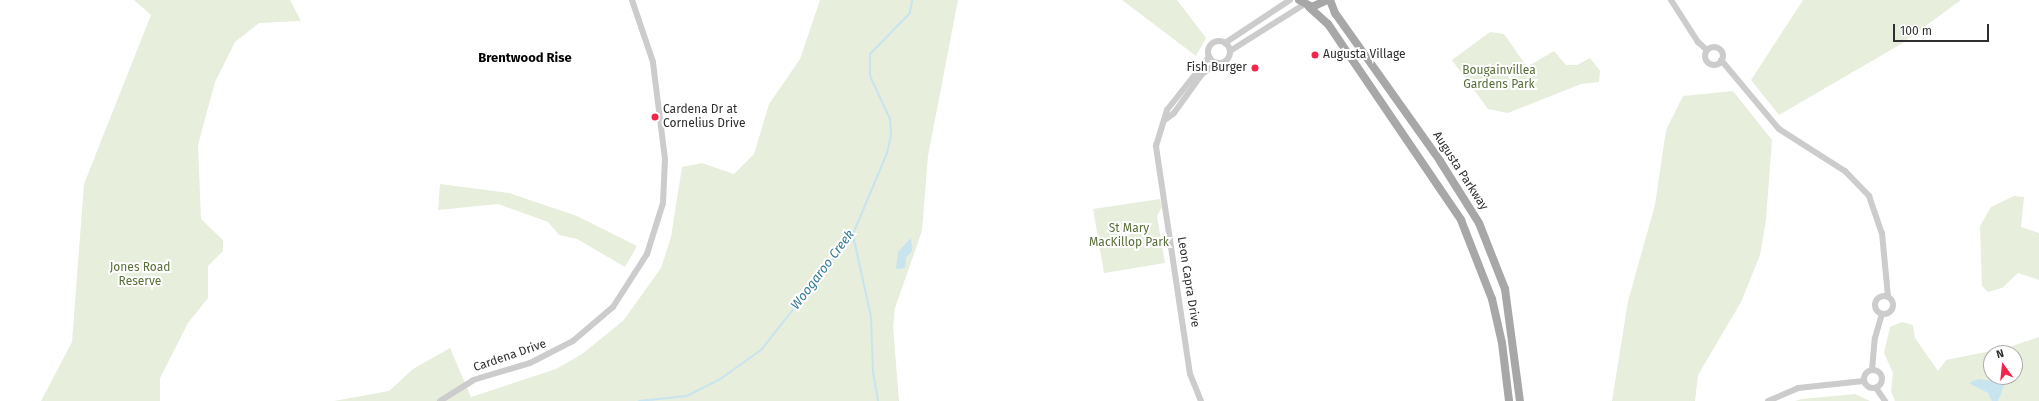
<!DOCTYPE html>
<style>
body{margin:0}
#map{position:relative;width:2039px;height:401px;overflow:hidden;background:#fff;font-family:"Fira Sans",sans-serif}
div>[style]{position:absolute}
.green>*{inset:0;background:#e7eedc}
.water>*{inset:0;background:#c7e4ef}
.stream>*{height:2px;margin:-1px;padding:0 1px;transform-origin:1px;border-radius:1px;background:#c7e4ef}
.tertiary>*{height:6px;margin:-3px;padding:0 3px;transform-origin:3px;border-radius:3px;background:#ccc}
.tertiary>.ring{margin:-3px;padding:0;box-sizing:content-box;background:none;border:6px solid #ccc;border-radius:50%}
.primary>*{height:8px;margin:-4px;padding:0 4px;transform-origin:4px;border-radius:4px;background:#a7a7a7}
.dots>*{width:11px;height:11px;translate:-50% -50%;box-sizing:border-box;border:2px solid #fff;border-radius:50%}
span{translate:-50% -50%;white-space:nowrap;text-align:center;line-height:1.15;-webkit-text-stroke:4px #fff;paint-order:stroke}
.poi-label{font-size:12px;color:#2f2f2f}
.left{translate:0 -50%;text-align:left}
.right{translate:-100% -50%;text-align:right}
.park-label{font-size:12px;color:#586f38}
.street-label{font-size:12px;color:#2f2f2f}
.neighbourhood-label{font-size:13px;color:#000;font-weight:700}
.water-label{font-size:13px;color:#367d99;font-style:italic}
.north{position:absolute;left:1983px;top:345px;width:40px;height:40px;box-sizing:border-box;background:#fff;border:1px solid #acacac;border-radius:50%;rotate:345deg;font-size:11px;font-weight:700;line-height:16px;text-align:center;color:#2f2f2f}
.north::after{content:'';display:block;margin:auto;width:14px;height:18px;background:#f4244a;clip-path:polygon(50% 0,100% 100%,50% 72%,0 100%)}
.scale{position:absolute;left:1893px;top:24px;width:96px;height:18px;box-sizing:border-box;border:2px solid #2f2f2f;border-top:0;padding-left:5px;font-size:12px;line-height:14px;white-space:nowrap;color:#2f2f2f;-webkit-text-stroke:3px #fff;paint-order:stroke}
</style>
<div id="map">
<div class="green">
<div style="clip-path:polygon(134px 0,290px 0,301px 21px,259px 23px,235px 42px,215px 82px,198px 145px,201px 219px,223px 240px,223px 251px,208px 266px,208px 298px,188px 323px,160px 378px,160px 401px,41px 401px,72px 342px,84px 184px,151px 15px)"></div>
<div style="clip-path:polygon(820px 0,958px 0,928px 156px,922px 231px,895px 308px,893px 326px,899px 401px,334px 401px,389px 391px,413px 369px,450px 348px,471px 397px,556px 369px,582px 354px,623px 321px,661px 268px,671px 237px,682px 167px,702px 163px,734px 174px,754px 154px,769px 104px,800px 59px)"></div>
<div style="clip-path:polygon(1122px 0,1177px 0,1206px 38px,1196px 56px)"></div>
<div style="clip-path:polygon(1803px 0,1961px 0,1901px 44px,1779px 115px,1751px 80px)"></div>
<div style="clip-path:polygon(1490px 32px,1504px 34px,1527px 67px,1554px 51px,1566px 65px,1577px 65px,1590px 58px,1600px 71px,1599px 82px,1581px 84px,1508px 113px,1488px 109px,1452px 60px)"></div>
<div style="clip-path:polygon(1733px 91px,1772px 140px,1766px 220px,1760px 255px,1741px 302px,1698px 375px,1695px 401px,1612px 401px,1628px 301px,1655px 205px,1666px 130px,1683px 96px)"></div>
<div style="clip-path:polygon(440px 184px,509px 193px,577px 216px,637px 246px,625px 267px,577px 239px,559px 235px,548px 222px,498px 204px,438px 210px)"></div>
<div style="clip-path:polygon(2014px 196px,2024px 197px,2021px 227px,2039px 233px,2039px 280px,2018px 273px,2002px 288px,1988px 292px,1982px 286px,1980px 226px,1991px 207px)"></div>
<div style="clip-path:polygon(1160px 199px,1162px 207px,1157px 216px,1165px 263px,1104px 273px,1093px 209px)"></div>
<div style="clip-path:polygon(evenodd,1902px 322px,1913px 325px,1915px 338px,1938px 371px,1946px 360px,2006px 348px,2039px 337px,2039px 401px,1895px 401px,1891px 391px,1893px 373px,1884px 353px,1890px 327px,1902px 322px,1991px 353px,2015px 353px,2015px 377px,1991px 377px,1991px 353px)"></div>
<div style="clip-path:polygon(1855px 394px,1870px 401px,1795px 401px,1802px 399px)"></div>
</div>
<div class="water">
<div style="clip-path:polygon(911px 238px,912px 251px,906px 258px,905px 268px,896px 269px,898px 252px)"></div>
<div style="clip-path:polygon(2007px 378px,1998px 401px,1992px 401px,1988px 393px,1969px 383px,1978px 379px,1998px 382px)"></div>
</div>
<div class="stream">
<div style="left:853px;top:235px;width:84px;rotate:77.6deg"></div>
<div style="left:871px;top:317px;width:55px;rotate:87.9deg"></div>
<div style="left:873px;top:372px;width:29px;rotate:80deg"></div>
<div style="left:639px;top:401px;width:48px;rotate:-5.9deg"></div>
<div style="left:687px;top:396px;width:36px;rotate:-27deg"></div>
<div style="left:719px;top:380px;width:52px;rotate:-35.5deg"></div>
<div style="left:761px;top:350px;width:148px;rotate:-51.6deg"></div>
<div style="left:853px;top:234px;width:88px;rotate:-67.2deg"></div>
<div style="left:887px;top:153px;width:17px;rotate:-77deg"></div>
<div style="left:891px;top:136px;width:17px;rotate:-93deg"></div>
<div style="left:890px;top:119px;width:47px;rotate:-114.9deg"></div>
<div style="left:870px;top:76px;width:22px;rotate:-90deg"></div>
<div style="left:870px;top:54px;width:57px;rotate:-45.7deg"></div>
<div style="left:910px;top:13px;width:13px;rotate:-81deg"></div>
</div>
<div class="tertiary">
<div style="left:1671px;top:0;width:50px;rotate:57.3deg"></div>
<div style="left:1698px;top:42px;width:12px;rotate:42deg"></div>
<div class="ring" style="left:1208px;top:41px;width:16px;height:16px"></div>
<div style="left:1225px;top:43px;width:78px;rotate:-33.5deg"></div>
<div class="ring" style="left:1705px;top:47px;width:12px;height:12px"></div>
<div style="left:1230px;top:51px;width:86px;rotate:-32.2deg"></div>
<div style="left:1721px;top:60px;width:90px;rotate:50deg"></div>
<div style="left:1779px;top:129px;width:78px;rotate:32.5deg"></div>
<div style="left:1845px;top:171px;width:35px;rotate:46deg"></div>
<div style="left:1869px;top:196px;width:39px;rotate:71deg"></div>
<div style="left:1882px;top:233px;width:64px;rotate:84.6deg"></div>
<div style="left:1166px;top:119px;width:10px;rotate:-37deg"></div>
<div style="left:1174px;top:113px;width:48px;rotate:-54.3deg"></div>
<div style="left:1202px;top:74px;width:19px;rotate:-36deg"></div>
<div class="ring" style="left:1875px;top:296px;width:12px;height:12px"></div>
<div class="ring" style="left:1864px;top:370px;width:12px;height:12px"></div>
<div style="left:1872px;top:370px;width:32px;rotate:-85deg"></div>
<div style="left:1875px;top:338px;width:25px;rotate:-74deg"></div>
<div style="left:1876px;top:388px;width:16px;rotate:55deg"></div>
<div style="left:440px;top:401px;width:39px;rotate:-32deg"></div>
<div style="left:473px;top:380px;width:59px;rotate:-16.6deg"></div>
<div style="left:530px;top:363px;width:48px;rotate:-27.1deg"></div>
<div style="left:573px;top:341px;width:52px;rotate:-40.4deg"></div>
<div style="left:613px;top:307px;width:63px;rotate:-57.3deg"></div>
<div style="left:647px;top:254px;width:53px;rotate:-72.6deg"></div>
<div style="left:663px;top:203px;width:44px;rotate:-87.4deg"></div>
<div style="left:665px;top:159px;width:98px;rotate:-97.1deg"></div>
<div style="left:653px;top:62px;width:65px;rotate:-108.7deg"></div>
<div style="left:1201px;top:401px;width:29px;rotate:-112deg"></div>
<div style="left:1190px;top:374px;width:231px;rotate:-98.5deg"></div>
<div style="left:1156px;top:146px;width:38px;rotate:-73deg"></div>
<div style="left:1167px;top:110px;width:68px;rotate:-51.6deg"></div>
<div style="left:1768px;top:401px;width:33px;rotate:-23deg"></div>
<div style="left:1798px;top:388px;width:66px;rotate:-6.1deg"></div>
</div>
<div class="primary">
<div style="left:1299px;top:0;width:15px;rotate:28deg"></div>
<div style="left:1312px;top:7px;width:17px;rotate:-25deg"></div>
<div style="left:1330px;top:0;width:14px;rotate:69deg"></div>
<div style="left:1335px;top:13px;width:181px;rotate:54.6deg"></div>
<div style="left:1440px;top:161px;width:73px;rotate:57.8deg"></div>
<div style="left:1479px;top:223px;width:71px;rotate:68.5deg"></div>
<div style="left:1505px;top:289px;width:113px;rotate:82.4deg"></div>
<div style="left:1309px;top:7px;width:25px;rotate:42deg"></div>
<div style="left:1328px;top:24px;width:237px;rotate:55.8deg"></div>
<div style="left:1461px;top:220px;width:85px;rotate:68.6deg"></div>
<div style="left:1492px;top:299px;width:45px;rotate:77.2deg"></div>
<div style="left:1502px;top:343px;width:58px;rotate:83.1deg"></div>
</div>
<div class="dots">
<div style="left:1315px;top:55px;background:#f4244a"></div>
<div style="left:1255px;top:68px;background:#f4244a"></div>
<div style="left:655px;top:117px;background:#f4244a"></div>
</div>
<div class="poi-label">
<span class="left" style="left:1323px;top:55px">Augusta Village</span>
<span class="right" style="left:1247px;top:68px">Fish Burger</span>
<span class="left" style="left:663px;top:117px">Cardena Dr at<br>Cornelius Drive</span>
</div>
<div class="park-label">
<span style="left:1499px;top:78px">Bougainvillea<br>Gardens Park</span>
<span style="left:1129px;top:236px">St Mary<br>MacKillop Park</span>
<span style="left:140px;top:275px">Jones Road<br>Reserve</span>
</div>
<div class="street-label">
<span style="left:1460px;top:171px;rotate:57deg">Augusta Parkway</span>
<span style="left:1188px;top:282px;rotate:81deg">Leon Capra Drive</span>
<span style="left:510px;top:356px;rotate:-19deg">Cardena Drive</span>
</div>
<div class="neighbourhood-label">
<span style="left:525px;top:58px">Brentwood Rise</span>
</div>
<div class="water-label">
<span style="left:823px;top:270px;rotate:-53deg">Woogaroo Creek</span>
</div>
<div class="north">N</div>
<div class="scale">100 m</div>
</div>
